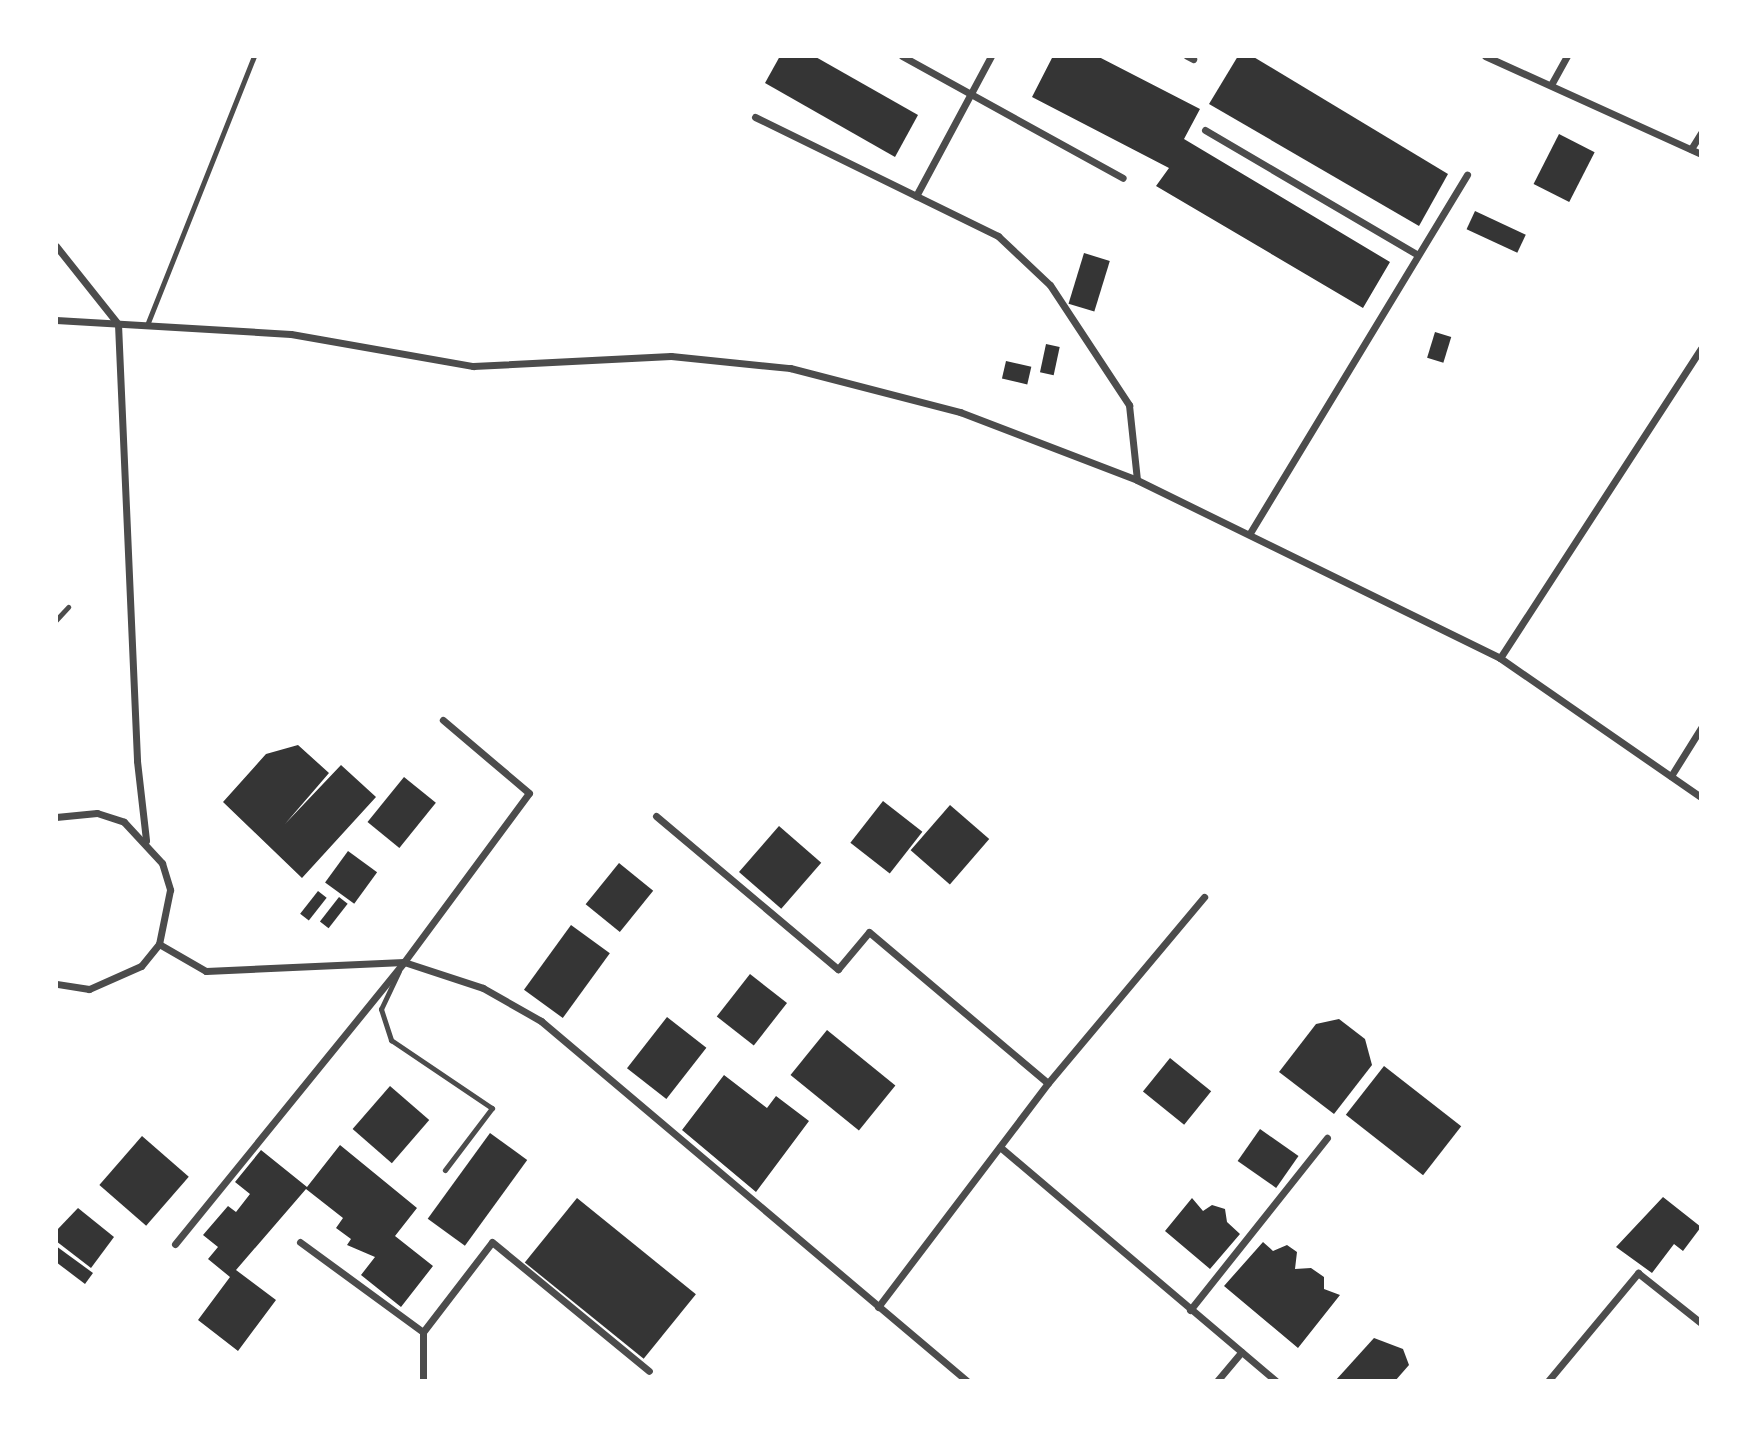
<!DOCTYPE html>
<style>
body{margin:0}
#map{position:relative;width:1757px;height:1437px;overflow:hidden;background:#fff;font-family:"Fira Sans Condensed",sans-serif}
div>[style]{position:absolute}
.building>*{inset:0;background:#353535;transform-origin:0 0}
.service>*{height:5px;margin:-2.5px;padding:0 2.5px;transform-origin:2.5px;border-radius:2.5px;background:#4c4c4c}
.minor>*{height:7px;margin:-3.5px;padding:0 3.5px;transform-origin:3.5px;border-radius:3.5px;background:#4c4c4c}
span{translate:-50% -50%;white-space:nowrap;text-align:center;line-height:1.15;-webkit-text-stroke:5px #fff;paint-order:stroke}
.frame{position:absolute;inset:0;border:58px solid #fff;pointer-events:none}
</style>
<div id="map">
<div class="building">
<div style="clip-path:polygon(780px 56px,814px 56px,918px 115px,895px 157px,765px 83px)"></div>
<div style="clip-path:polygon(1053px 56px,1097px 56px,1200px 109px,1184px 139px,1390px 262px,1363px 308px,1156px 186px,1169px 168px,1032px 97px)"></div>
<div style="clip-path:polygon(1238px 56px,1252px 56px,1448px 174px,1419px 226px,1209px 104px)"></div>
<div style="left:1559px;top:134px;width:40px;height:56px;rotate:27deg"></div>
<div style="left:1475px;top:211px;width:56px;height:20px;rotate:25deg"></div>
<div style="left:1084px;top:253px;width:27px;height:53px;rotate:17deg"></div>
<div style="left:1435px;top:332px;width:17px;height:27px;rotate:17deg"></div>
<div style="left:1046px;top:344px;width:14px;height:29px;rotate:12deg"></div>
<div style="left:1006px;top:361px;width:26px;height:18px;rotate:13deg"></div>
<div style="clip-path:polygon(298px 745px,329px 773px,285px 824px,341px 765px,376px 797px,302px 878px,223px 802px,266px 754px)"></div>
<div style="left:404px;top:777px;width:41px;height:58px;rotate:39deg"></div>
<div style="left:883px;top:801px;width:50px;height:53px;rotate:38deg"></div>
<div style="left:950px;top:805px;width:52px;height:60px;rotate:41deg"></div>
<div style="left:779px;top:826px;width:56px;height:61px;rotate:41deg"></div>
<div style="left:348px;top:851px;width:36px;height:39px;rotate:36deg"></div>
<div style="left:619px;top:863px;width:44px;height:53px;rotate:39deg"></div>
<div style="left:318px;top:891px;width:11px;height:29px;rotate:38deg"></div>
<div style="left:339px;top:897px;width:11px;height:31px;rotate:38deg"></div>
<div style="left:571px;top:925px;width:48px;height:80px;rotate:36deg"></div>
<div style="left:750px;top:974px;width:47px;height:54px;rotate:38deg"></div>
<div style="left:667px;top:1017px;width:50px;height:65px;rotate:38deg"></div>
<div style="clip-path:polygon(1339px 1019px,1365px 1039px,1372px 1065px,1334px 1114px,1279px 1072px,1316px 1024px)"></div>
<div style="left:827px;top:1030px;width:88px;height:58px;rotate:39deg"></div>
<div style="left:1170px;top:1058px;width:53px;height:43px;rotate:39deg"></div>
<div style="left:1384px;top:1066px;width:98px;height:62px;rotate:38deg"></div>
<div style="clip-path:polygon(724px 1075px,767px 1108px,776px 1096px,809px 1121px,756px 1192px,682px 1130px)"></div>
<div style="left:390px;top:1086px;width:52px;height:57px;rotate:41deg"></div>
<div style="left:1260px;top:1129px;width:47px;height:39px;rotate:35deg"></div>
<div style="left:490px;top:1133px;width:46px;height:106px;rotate:36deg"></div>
<div style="left:142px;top:1136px;width:62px;height:65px;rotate:41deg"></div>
<div style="clip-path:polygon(340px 1145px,417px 1208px,395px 1236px,433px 1266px,401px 1307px,361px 1275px,375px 1257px,347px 1245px,351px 1239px,336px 1228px,343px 1218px,306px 1189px,236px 1270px,276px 1300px,238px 1351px,198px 1320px,230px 1277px,208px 1259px,218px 1247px,203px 1235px,228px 1206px,236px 1212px,250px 1194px,235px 1182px,261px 1150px,307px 1187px)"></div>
<div style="clip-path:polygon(1663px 1197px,1701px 1227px,1683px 1251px,1674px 1244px,1652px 1273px,1616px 1247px)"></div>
<div style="left:577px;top:1198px;width:153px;height:83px;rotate:39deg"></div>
<div style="clip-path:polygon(1192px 1198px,1203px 1211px,1212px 1205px,1225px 1209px,1227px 1222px,1240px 1234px,1210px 1269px,1165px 1231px)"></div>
<div style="clip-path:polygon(78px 1208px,114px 1237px,91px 1268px,56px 1241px,56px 1231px)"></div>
<div style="clip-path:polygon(1263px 1242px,1273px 1251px,1287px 1245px,1297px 1252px,1295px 1269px,1311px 1268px,1324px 1277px,1324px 1289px,1340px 1295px,1298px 1348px,1224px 1286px)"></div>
<div style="clip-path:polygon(56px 1246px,93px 1273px,85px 1284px,56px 1262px)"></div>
<div style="clip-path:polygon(1374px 1338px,1403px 1349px,1409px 1365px,1395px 1381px,1335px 1381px)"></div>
</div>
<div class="service">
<div style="left:147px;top:325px;width:289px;rotate:-68.3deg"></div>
<div style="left:56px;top:620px;width:18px;rotate:-47deg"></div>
<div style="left:399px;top:971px;width:42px;rotate:115.3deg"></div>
<div style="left:381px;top:1009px;width:33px;rotate:72deg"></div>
<div style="left:391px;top:1040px;width:122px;rotate:34deg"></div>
<div style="left:492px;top:1108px;width:78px;rotate:127.2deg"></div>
</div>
<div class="minor">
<div style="left:902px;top:56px;width:252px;rotate:28.9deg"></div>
<div style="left:1187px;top:56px;width:7px;rotate:27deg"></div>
<div style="left:1485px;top:56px;width:237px;rotate:24.4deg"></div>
<div style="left:1552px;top:83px;width:31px;rotate:-61deg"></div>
<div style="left:755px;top:117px;width:271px;rotate:26.1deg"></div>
<div style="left:998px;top:236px;width:71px;rotate:43.3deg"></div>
<div style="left:1050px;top:285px;width:144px;rotate:56.6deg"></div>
<div style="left:1129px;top:405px;width:75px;rotate:83.9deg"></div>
<div style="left:1205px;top:130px;width:245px;rotate:30.4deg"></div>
<div style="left:1691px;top:149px;width:19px;rotate:-58deg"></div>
<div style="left:916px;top:196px;width:159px;rotate:-61.8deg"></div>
<div style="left:56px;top:246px;width:100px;rotate:51.5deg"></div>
<div style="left:118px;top:324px;width:437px;rotate:87.5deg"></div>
<div style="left:137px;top:761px;width:80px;rotate:83.5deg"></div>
<div style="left:56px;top:320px;width:235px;rotate:3.4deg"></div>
<div style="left:291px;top:334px;width:185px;rotate:10deg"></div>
<div style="left:473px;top:366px;width:198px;rotate:-2.9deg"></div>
<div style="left:671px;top:356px;width:120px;rotate:5.8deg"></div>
<div style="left:790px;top:368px;width:176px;rotate:14.5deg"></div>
<div style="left:960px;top:412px;width:190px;rotate:21deg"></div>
<div style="left:1137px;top:480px;width:404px;rotate:26.1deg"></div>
<div style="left:1500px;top:658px;width:244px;rotate:34.7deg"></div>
<div style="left:1250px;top:533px;width:419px;rotate:-58.8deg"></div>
<div style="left:1500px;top:658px;width:369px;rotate:-57deg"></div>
<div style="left:1671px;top:776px;width:57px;rotate:-58deg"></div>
<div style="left:656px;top:816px;width:238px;rotate:40.1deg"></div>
<div style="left:838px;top:969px;width:48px;rotate:-50deg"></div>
<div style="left:869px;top:932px;width:234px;rotate:40.2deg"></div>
<div style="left:56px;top:817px;width:41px;rotate:-5.6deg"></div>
<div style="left:97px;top:813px;width:28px;rotate:18deg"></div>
<div style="left:124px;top:822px;width:56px;rotate:47.2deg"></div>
<div style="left:162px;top:863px;width:28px;rotate:73deg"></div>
<div style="left:170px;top:890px;width:55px;rotate:101.5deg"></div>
<div style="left:159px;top:944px;width:28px;rotate:129deg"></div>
<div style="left:141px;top:966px;width:57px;rotate:156.1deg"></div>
<div style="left:89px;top:989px;width:33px;rotate:-171deg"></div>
<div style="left:159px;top:944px;width:54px;rotate:29.9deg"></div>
<div style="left:206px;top:971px;width:198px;rotate:-2.6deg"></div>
<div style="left:404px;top:962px;width:83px;rotate:18.2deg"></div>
<div style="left:483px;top:988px;width:67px;rotate:29.6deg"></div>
<div style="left:541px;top:1021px;width:558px;rotate:40.2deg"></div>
<div style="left:1000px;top:1147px;width:362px;rotate:40.3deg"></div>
<div style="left:300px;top:1242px;width:152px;rotate:36.2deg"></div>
<div style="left:175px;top:1244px;width:363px;rotate:-50.9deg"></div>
<div style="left:404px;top:962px;width:210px;rotate:-53.5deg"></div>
<div style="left:529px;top:793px;width:113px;rotate:-139.7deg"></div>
<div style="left:878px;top:1307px;width:281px;rotate:-52.8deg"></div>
<div style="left:1048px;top:1083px;width:243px;rotate:-50deg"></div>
<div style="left:1190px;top:1310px;width:220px;rotate:-51.5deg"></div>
<div style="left:423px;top:1381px;width:49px;rotate:-90deg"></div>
<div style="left:423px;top:1332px;width:113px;rotate:-52.5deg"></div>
<div style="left:492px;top:1242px;width:203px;rotate:39.4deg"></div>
<div style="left:1217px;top:1381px;width:38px;rotate:-50deg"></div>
<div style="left:1548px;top:1381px;width:141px;rotate:-50.2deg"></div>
<div style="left:1638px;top:1273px;width:80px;rotate:38.4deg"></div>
</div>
<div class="frame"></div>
</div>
